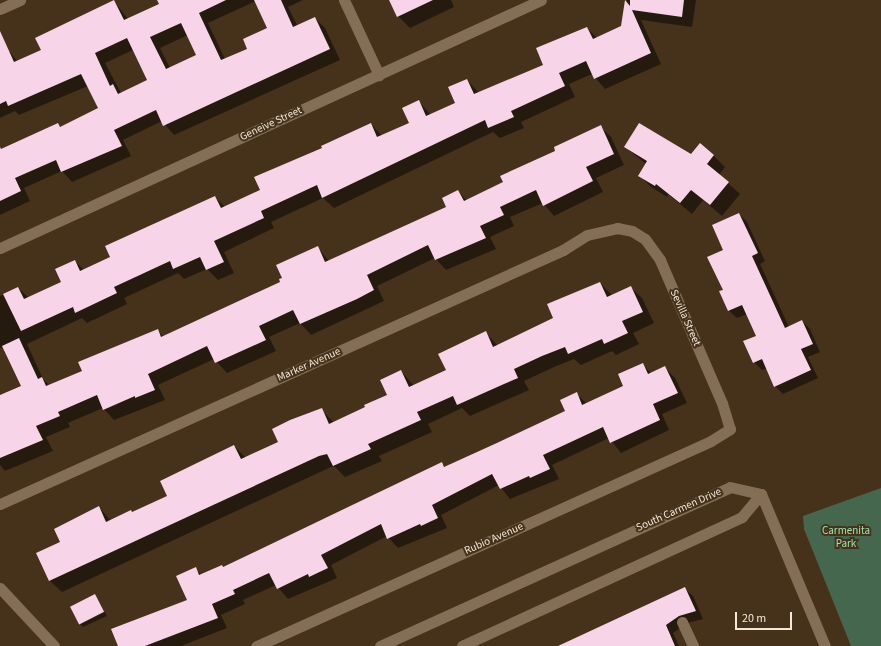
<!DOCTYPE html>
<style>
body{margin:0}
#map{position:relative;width:881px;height:646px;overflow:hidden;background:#46321b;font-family:"Source Sans 3",sans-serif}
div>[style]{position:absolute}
.green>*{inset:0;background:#45674d}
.shadow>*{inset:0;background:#0007}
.building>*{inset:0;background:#f7d4e7;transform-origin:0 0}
.minor>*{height:11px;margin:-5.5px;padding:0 5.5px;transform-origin:5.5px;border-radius:5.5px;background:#846e55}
.tertiary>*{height:11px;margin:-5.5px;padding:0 5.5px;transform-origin:5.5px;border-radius:5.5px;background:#846e55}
span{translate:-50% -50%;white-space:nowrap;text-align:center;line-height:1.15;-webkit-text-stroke:4px #46321b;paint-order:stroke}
.street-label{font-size:11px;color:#f4e7da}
.park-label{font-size:11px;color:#99e6ab}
.scale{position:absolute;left:735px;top:612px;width:57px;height:18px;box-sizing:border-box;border:2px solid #f4e7da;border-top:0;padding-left:5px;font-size:12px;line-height:14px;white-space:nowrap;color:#f4e7da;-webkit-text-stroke:3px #46321b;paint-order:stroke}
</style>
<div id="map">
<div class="green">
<div style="clip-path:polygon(881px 488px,881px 646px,851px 646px,804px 529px,803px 516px)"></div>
</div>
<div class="shadow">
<div style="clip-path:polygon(evenodd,158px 0,303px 0,288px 7px,298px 27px,315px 18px,325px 28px,340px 60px,174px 135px,162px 121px,123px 140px,131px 156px,72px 182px,62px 171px,24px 188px,30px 201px,0 215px,0 151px,58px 125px,61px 127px,99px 109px,88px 86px,19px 115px,15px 111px,0 118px,0 54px,8px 50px,18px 62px,42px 51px,114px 1px,128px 19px,160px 4px,158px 0,256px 1px,269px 28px,249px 49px,225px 59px,208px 23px,256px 1px,158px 0,188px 35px,197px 55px,170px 68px,160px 48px,188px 35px,158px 0,133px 50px,148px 81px,121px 93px,105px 63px,133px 50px)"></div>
<div style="clip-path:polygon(390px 0,451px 0,454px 7px,410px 28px,398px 16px)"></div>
<div style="clip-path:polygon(627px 0,696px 0,692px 27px,641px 20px,661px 64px,605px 89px,592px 74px,569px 84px,575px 97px,521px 122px,524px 128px,500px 138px,493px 132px,334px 208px,323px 198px,271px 222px,274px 228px,224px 252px,234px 273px,218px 280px,207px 269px,184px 279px,178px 273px,124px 298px,127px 304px,87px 323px,82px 318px,27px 344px,43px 379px,49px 385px,83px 371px,158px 331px,164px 337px,281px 282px,317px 247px,329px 261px,447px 207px,458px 191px,467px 201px,504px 183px,600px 126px,611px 137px,624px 165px,596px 178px,603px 192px,554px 216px,543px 203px,510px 217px,514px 226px,490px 237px,496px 249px,446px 270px,435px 258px,377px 286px,384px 301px,311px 335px,300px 323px,269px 337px,276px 351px,227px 373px,214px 359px,158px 385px,165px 400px,114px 420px,103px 408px,68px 423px,70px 427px,46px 437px,53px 451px,5px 471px,0 465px,0 395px,22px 387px,3px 347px,0 348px,0 296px,18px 288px,29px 298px,63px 283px,75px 261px,84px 270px,111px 258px,215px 197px,225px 207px,262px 190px,324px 149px,371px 124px,382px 136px,410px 124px,419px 102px,431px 115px,457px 103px,467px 80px,479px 93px,545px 65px,587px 28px,597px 38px,622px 27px)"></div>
<div style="clip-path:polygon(625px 147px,691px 156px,713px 155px,725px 167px,719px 175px,740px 194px,722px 216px,703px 200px,692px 214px,668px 194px,667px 197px,651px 187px,639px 175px,646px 164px)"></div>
<div style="clip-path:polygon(739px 214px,747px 222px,765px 261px,760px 264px,789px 327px,802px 321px,810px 329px,820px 352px,808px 357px,818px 378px,783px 394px,775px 386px,767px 368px,762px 370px,754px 362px,757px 336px,747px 314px,737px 318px,729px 311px,721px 292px,724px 290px,725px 250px)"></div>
<div style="clip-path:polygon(600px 283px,612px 295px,630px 287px,642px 298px,654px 323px,633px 333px,639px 344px,616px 355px,612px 351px,581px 365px,574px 359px,554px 367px,524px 381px,529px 390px,470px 416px,462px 408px,428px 424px,432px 432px,379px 456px,382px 461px,345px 477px,334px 466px,331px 467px,62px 592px,50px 581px,38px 554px,61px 543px,99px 507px,111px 521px,168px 496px,234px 446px,246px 458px,279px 442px,321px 409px,334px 423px,388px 395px,401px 371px,414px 386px,447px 371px,486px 333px,498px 346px,554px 318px)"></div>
<div style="clip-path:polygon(642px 364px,652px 374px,665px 368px,675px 378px,687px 403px,662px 414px,669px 430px,621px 453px,609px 438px,552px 465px,559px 479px,510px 499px,499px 485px,441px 515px,447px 528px,398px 548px,387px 536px,331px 565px,337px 578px,288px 599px,276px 585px,243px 600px,245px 604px,221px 615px,227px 628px,181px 646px,119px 646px,188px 600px,195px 569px,202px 575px,223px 567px,442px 463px,445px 467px,567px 411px,576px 393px,587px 404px,625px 386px)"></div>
<div style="clip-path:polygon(685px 589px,693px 596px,703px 619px,687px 623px,673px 633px,679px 646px,560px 646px)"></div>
<div style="clip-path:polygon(95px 595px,104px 611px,79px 622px)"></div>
<div style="clip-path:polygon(105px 612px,107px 616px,83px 627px,80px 624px)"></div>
</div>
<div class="building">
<div style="clip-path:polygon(evenodd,114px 0,124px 20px,159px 4px,157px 0,226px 0,199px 13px,221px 60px,247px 49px,243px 39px,267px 28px,254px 0,281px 0,293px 27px,315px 17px,330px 49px,163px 126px,156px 110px,114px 130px,122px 146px,61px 172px,56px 160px,15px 178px,21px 191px,0 201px,0 147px,1px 149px,58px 123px,60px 127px,98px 108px,81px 74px,8px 106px,6px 101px,0 104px,0 31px,14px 62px,41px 50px,35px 38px,114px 0,181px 23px,196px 55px,166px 69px,150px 37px,181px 23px,114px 0,127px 38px,147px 80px,118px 94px,113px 84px,110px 86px,95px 53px,127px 38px)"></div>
<div style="clip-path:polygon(389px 0,433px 0,397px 17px)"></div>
<div style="clip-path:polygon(625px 0,630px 6px,630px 0,684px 0,682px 17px,632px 10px,651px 53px,594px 79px,586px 61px,559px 73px,565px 86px,511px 111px,514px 117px,488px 128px,485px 120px,322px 198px,317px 185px,261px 211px,264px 218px,214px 241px,224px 262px,206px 270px,200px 257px,173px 269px,170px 261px,114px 287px,117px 293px,75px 313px,73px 307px,21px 331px,3px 294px,18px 287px,24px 299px,61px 282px,55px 269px,75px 260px,80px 271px,110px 257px,105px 246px,215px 196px,221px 208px,260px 190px,254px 177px,322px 148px,321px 146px,371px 123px,377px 137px,409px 123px,402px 108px,419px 100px,426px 116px,455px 103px,448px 87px,467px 79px,474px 94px,543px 65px,536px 48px,587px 27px,593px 39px,621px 26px)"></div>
<div style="clip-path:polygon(639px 123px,691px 154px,700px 143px,714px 155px,707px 164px,729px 182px,710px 205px,691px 190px,680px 203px,656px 184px,655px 186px,638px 176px,647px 161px,624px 147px)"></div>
<div style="clip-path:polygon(601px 125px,614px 154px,586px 167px,593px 181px,543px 206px,536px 190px,500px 207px,504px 215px,480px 226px,486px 238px,435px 260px,428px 245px,367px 275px,374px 290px,357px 299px,300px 324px,293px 310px,259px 326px,266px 340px,215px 363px,207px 346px,148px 374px,155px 390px,135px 398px,135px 396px,103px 410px,97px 395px,58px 412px,60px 416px,36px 426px,43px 440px,0 458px,0 395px,21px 386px,2px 346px,19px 338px,38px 379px,42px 377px,46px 386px,82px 371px,78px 362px,158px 329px,161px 337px,280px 282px,279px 279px,282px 278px,276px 265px,318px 246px,325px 262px,446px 207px,442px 198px,458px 190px,464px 201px,503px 182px,500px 176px,555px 151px,554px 147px)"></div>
<div style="clip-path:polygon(739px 213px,758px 253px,752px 256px,785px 328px,802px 320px,813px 344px,801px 349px,811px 370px,774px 387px,762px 359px,753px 363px,743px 341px,756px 336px,742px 305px,728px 311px,719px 291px,723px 290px,707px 257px,723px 250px,712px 225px)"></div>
<div style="clip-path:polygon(600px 282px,607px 297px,631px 286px,643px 312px,622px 321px,628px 333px,604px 344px,602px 339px,568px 354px,565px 347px,542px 356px,514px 369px,518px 378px,504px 384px,457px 405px,453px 396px,417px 412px,421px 420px,368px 444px,371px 449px,333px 466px,327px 454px,319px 456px,49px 581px,36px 553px,60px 542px,54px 529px,99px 506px,106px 522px,131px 510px,132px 512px,167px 496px,160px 481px,234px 445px,241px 459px,278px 442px,272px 429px,290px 420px,322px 408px,329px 424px,365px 407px,364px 405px,387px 395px,380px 380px,401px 370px,409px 387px,446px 370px,438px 354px,486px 331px,493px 347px,553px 318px,547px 304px)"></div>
<div style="clip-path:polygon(643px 363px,648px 374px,665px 366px,678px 393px,653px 404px,660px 420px,610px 443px,603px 427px,543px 455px,550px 469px,530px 478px,529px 476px,500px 489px,492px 474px,432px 505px,438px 518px,421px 526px,420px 524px,387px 539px,381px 524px,321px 555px,328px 568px,309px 577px,308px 574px,277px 589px,269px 573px,233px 590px,235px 594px,212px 604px,218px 618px,145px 646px,118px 646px,111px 629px,187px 600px,176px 576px,196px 567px,199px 575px,222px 565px,223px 567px,442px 462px,444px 467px,499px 442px,565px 411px,560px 400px,577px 392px,582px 405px,623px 386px,618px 374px)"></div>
<div style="clip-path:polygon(685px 587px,696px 611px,679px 616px,666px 625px,675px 646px,558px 646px)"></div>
<div style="left:95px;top:594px;width:20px;height:28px;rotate:63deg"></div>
</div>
<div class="minor">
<div style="left:344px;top:0;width:83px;rotate:65deg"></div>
<div style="left:0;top:9px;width:22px;rotate:-24deg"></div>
<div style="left:0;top:248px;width:595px;rotate:-24.63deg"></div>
<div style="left:761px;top:494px;width:165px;rotate:67.2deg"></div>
<div style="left:0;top:504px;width:618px;rotate:-24.28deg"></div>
<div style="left:563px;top:250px;width:28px;rotate:-32deg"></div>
<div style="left:587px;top:235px;width:31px;rotate:-13deg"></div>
<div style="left:617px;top:228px;width:15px;rotate:11deg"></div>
<div style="left:632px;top:231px;width:15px;rotate:32deg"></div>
<div style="left:645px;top:239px;width:26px;rotate:54deg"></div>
<div style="left:660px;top:260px;width:156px;rotate:66.6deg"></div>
<div style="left:722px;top:403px;width:27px;rotate:73deg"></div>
<div style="left:730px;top:429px;width:22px;rotate:148deg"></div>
<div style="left:711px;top:441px;width:499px;rotate:155.7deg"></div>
<div style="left:0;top:588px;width:79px;rotate:47deg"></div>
<div style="left:682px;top:622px;width:26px;rotate:65deg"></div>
</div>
<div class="tertiary">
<div style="left:380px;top:646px;width:384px;rotate:-24.4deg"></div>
<div style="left:730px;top:487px;width:32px;rotate:13deg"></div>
<div style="left:761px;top:494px;width:30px;rotate:130deg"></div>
<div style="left:742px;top:517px;width:308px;rotate:155.3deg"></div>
</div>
<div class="street-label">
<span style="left:271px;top:124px;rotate:-25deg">Geneive Street</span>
<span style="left:685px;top:318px;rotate:66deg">Sevilla Street</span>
<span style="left:309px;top:365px;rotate:-24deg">Marker Avenue</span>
<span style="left:679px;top:510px;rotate:-24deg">South Carmen Drive</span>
<span style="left:494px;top:539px;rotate:-24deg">Rubio Avenue</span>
</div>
<div class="park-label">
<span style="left:846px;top:538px">Carmenita<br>Park</span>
</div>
<div class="scale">20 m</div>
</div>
